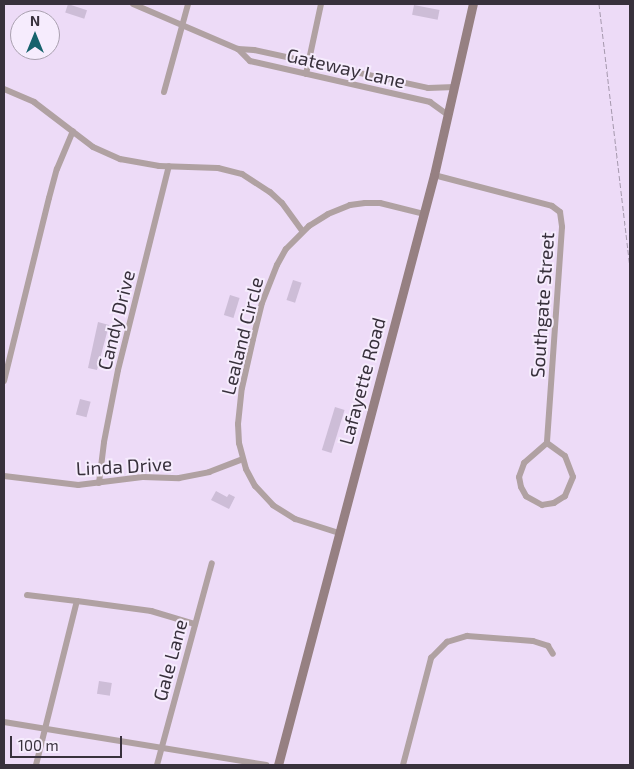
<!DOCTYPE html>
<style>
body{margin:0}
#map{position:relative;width:634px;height:769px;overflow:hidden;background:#eddbf7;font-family:"Exo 2",sans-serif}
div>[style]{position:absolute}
.building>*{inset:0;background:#cdbdd7;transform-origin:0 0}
.path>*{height:1px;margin-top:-0.5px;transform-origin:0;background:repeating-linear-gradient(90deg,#a598ad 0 5px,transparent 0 7.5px)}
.minor>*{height:6px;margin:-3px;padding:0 3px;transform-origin:3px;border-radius:3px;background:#b0a1a2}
.secondary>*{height:9px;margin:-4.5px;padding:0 4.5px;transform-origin:4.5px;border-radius:4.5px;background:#968082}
span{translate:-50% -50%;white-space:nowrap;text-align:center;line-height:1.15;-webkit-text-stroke:4px #f6ecfd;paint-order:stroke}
.street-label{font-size:19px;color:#38313c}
.frame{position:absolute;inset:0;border:5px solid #38313c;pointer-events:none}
.north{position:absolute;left:10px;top:10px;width:50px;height:50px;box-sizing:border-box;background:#f6ecfd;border:1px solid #aaa1b0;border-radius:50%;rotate:0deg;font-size:14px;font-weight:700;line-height:20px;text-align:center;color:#38313c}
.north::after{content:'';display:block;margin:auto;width:18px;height:22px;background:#16626d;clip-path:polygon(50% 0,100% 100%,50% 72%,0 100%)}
.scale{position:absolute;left:10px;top:736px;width:112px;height:22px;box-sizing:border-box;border:2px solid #38313c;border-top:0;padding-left:6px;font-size:15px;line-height:18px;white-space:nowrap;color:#38313c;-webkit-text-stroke:4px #f6ecfd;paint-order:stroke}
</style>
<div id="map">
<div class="building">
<div style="left:68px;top:4px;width:20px;height:9px;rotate:18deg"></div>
<div style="left:414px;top:5px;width:26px;height:10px;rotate:11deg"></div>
<div style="left:293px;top:280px;width:9px;height:21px;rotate:18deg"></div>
<div style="left:230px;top:295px;width:10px;height:21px;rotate:17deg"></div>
<div style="clip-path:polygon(98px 322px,109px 325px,97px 370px,88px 368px)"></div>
<div style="left:80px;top:399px;width:11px;height:16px;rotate:15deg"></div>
<div style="left:335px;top:407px;width:10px;height:45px;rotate:17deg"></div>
<div style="clip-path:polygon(216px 491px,227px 497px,229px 494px,235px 497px,229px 509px,211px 500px)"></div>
<div style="left:99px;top:681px;width:13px;height:13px;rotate:9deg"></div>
</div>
<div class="path">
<div style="left:599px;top:4px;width:264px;rotate:83.3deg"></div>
</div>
<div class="minor">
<div style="left:133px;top:4px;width:114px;rotate:23.2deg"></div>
<div style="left:238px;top:49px;width:16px;rotate:4deg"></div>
<div style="left:254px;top:50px;width:178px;rotate:12.3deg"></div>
<div style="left:428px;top:88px;width:27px;rotate:-2deg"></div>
<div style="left:238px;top:49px;width:17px;rotate:45deg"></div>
<div style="left:250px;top:61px;width:185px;rotate:12.8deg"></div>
<div style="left:430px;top:102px;width:22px;rotate:36deg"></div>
<div style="left:306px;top:74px;width:72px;rotate:-77.9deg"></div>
<div style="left:4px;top:89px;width:33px;rotate:23deg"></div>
<div style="left:34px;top:102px;width:74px;rotate:37.3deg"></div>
<div style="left:93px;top:147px;width:30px;rotate:24deg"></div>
<div style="left:120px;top:159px;width:40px;rotate:10deg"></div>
<div style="left:159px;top:166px;width:59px;rotate:1.9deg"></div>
<div style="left:218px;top:168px;width:25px;rotate:14deg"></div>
<div style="left:242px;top:174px;width:33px;rotate:33deg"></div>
<div style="left:270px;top:192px;width:16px;rotate:43deg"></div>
<div style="left:282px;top:203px;width:34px;rotate:54deg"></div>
<div style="left:164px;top:92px;width:91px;rotate:-74.7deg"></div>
<div style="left:434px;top:175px;width:122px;rotate:14.7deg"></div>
<div style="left:552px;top:206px;width:10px;rotate:37deg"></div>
<div style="left:560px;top:212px;width:15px;rotate:82deg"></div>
<div style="left:562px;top:227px;width:217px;rotate:94deg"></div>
<div style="left:4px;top:381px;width:188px;rotate:-76.2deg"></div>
<div style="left:49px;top:198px;width:30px;rotate:-75deg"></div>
<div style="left:57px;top:169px;width:41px;rotate:-67.2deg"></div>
<div style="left:547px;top:443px;width:22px;rotate:36deg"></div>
<div style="left:565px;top:456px;width:22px;rotate:69deg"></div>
<div style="left:573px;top:477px;width:21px;rotate:113deg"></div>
<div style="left:565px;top:496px;width:13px;rotate:148deg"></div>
<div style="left:554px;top:503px;width:12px;rotate:171deg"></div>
<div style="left:542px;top:505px;width:18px;rotate:-151deg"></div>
<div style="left:526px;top:496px;width:10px;rotate:-119deg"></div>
<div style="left:521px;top:487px;width:10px;rotate:-101deg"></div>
<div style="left:519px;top:477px;width:15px;rotate:-70deg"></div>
<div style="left:524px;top:463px;width:30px;rotate:-41deg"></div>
<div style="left:4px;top:476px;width:75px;rotate:6.9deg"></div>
<div style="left:78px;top:485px;width:65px;rotate:-7deg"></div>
<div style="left:143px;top:477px;width:36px;rotate:2deg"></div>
<div style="left:179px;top:478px;width:31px;rotate:-11deg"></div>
<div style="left:209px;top:472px;width:36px;rotate:-21deg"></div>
<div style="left:99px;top:483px;width:41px;rotate:-83deg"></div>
<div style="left:104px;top:442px;width:73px;rotate:-79deg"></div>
<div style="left:118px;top:370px;width:210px;rotate:-76deg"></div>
<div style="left:339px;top:533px;width:46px;rotate:-162.3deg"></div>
<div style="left:295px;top:519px;width:26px;rotate:-148deg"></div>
<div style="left:273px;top:505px;width:26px;rotate:-133deg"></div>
<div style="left:255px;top:486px;width:19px;rotate:-118deg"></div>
<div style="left:246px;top:469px;width:27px;rotate:-105deg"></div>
<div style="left:239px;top:443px;width:19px;rotate:-93deg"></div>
<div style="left:238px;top:424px;width:36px;rotate:-84deg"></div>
<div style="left:242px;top:388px;width:50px;rotate:-77.3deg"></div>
<div style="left:253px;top:339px;width:37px;rotate:-76deg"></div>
<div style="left:262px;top:303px;width:41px;rotate:-68.5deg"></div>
<div style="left:277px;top:265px;width:18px;rotate:-61deg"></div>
<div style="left:286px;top:249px;width:33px;rotate:-45deg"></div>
<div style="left:309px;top:226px;width:22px;rotate:-32deg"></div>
<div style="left:328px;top:214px;width:24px;rotate:-22deg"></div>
<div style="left:350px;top:205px;width:15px;rotate:-8deg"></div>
<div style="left:365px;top:203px;width:15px"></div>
<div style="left:380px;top:203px;width:45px;rotate:14deg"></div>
<div style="left:27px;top:595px;width:50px;rotate:6.8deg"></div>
<div style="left:4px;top:722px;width:266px;rotate:9.3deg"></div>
<div style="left:36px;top:765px;width:169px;rotate:-76deg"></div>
<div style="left:77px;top:601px;width:75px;rotate:7.7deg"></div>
<div style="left:151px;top:611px;width:46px;rotate:16.5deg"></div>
<div style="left:157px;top:765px;width:209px;rotate:-74.8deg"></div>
<div style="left:403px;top:765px;width:111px;rotate:-75.3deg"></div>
<div style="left:431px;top:658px;width:23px;rotate:-45deg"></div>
<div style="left:447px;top:642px;width:21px;rotate:-17deg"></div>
<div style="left:467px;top:636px;width:66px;rotate:4.3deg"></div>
<div style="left:533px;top:641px;width:16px;rotate:18deg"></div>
<div style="left:548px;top:646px;width:9px;rotate:58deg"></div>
</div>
<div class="secondary">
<div style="left:278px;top:765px;width:610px;rotate:-75.19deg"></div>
<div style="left:434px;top:175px;width:175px;rotate:-77.2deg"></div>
</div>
<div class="street-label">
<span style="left:346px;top:68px;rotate:13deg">Gateway Lane</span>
<span style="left:542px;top:305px;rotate:-86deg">Southgate Street</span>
<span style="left:116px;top:320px;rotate:-76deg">Candy Drive</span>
<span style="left:242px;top:336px;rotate:-76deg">Lealand Circle</span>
<span style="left:362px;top:381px;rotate:-75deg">Lafayette Road</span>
<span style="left:124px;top:466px;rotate:-3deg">Linda Drive</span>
<span style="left:170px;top:660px;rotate:-75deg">Gale Lane</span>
</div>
<div class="frame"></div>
<div class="north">N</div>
<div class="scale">100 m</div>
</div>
